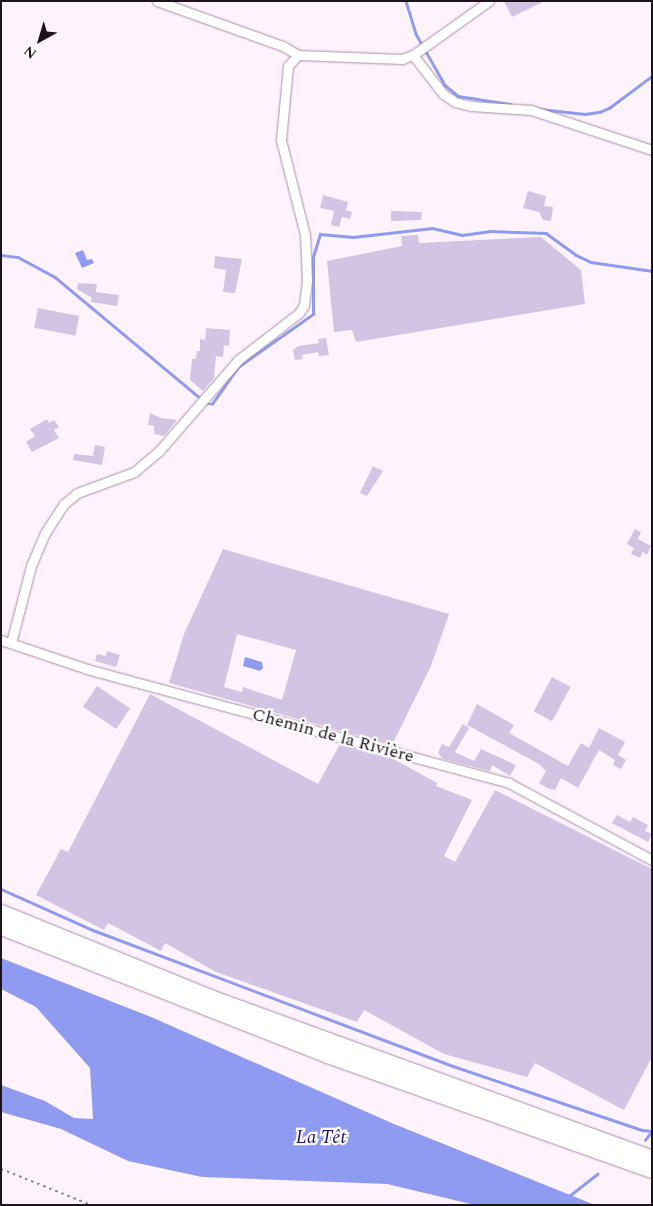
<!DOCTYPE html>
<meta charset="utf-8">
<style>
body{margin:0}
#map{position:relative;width:653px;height:1206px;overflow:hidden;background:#fef3fd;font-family:Spectral,serif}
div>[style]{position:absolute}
.water>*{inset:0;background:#8f9bf1}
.stream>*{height:2.5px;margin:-1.25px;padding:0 1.25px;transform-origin:1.25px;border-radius:1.25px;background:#8f9bf1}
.building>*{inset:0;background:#d1c5e3;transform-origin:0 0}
.path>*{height:2px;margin-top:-1px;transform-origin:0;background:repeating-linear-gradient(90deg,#90868f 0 2.5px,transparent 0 6.5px)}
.roads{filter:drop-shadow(0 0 1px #a990a7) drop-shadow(0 0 1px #a990a7)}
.street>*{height:9px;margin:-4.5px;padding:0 4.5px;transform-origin:4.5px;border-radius:4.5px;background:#fff}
.highway>*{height:15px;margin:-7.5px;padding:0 7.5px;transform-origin:7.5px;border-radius:7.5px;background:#fff}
span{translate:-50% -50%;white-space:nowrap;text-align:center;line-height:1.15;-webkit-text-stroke:4.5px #fff;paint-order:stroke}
.street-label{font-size:18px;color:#1d141d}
.water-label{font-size:19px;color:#1f0f74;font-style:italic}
.frame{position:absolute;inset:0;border:2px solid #1d141d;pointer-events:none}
.north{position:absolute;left:15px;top:15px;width:50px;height:50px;-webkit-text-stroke:4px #fff;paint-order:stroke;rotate:219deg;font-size:14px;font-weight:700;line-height:20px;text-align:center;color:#1d141d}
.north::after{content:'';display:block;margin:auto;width:18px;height:22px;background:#1d141d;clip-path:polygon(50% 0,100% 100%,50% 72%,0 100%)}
</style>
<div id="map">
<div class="water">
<div style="clip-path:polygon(83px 250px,87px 260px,92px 259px,94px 263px,82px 268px,75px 253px)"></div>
<div style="clip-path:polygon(245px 657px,262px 662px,263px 668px,260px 671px,243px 666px)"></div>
<div style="clip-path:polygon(1px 958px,151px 1017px,394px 1124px,595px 1205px,475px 1205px,387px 1184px,202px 1177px,128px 1161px,61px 1129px,1px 1112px,1px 1085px,45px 1101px,74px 1118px,93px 1119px,90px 1068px,36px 1007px,1px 989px)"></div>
</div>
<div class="stream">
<div style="left:406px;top:1px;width:34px;rotate:73deg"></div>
<div style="left:416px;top:34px;width:59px;rotate:60.4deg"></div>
<div style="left:445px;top:85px;width:17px;rotate:40deg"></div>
<div style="left:458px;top:96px;width:53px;rotate:8.7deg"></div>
<div style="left:540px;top:109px;width:45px;rotate:6.3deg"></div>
<div style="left:585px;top:114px;width:15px;rotate:-8deg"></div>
<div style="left:600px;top:112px;width:10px;rotate:-24deg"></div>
<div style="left:609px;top:108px;width:54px;rotate:-36.7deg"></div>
<div style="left:1px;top:255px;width:17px;rotate:7deg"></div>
<div style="left:18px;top:257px;width:42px;rotate:28.4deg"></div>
<div style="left:55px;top:277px;width:186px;rotate:39.8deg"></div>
<div style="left:208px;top:404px;width:4px"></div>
<div style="left:212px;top:404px;width:45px;rotate:-54.9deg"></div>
<div style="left:238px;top:367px;width:92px;rotate:-35.2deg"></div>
<div style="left:313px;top:314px;width:57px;rotate:-90deg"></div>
<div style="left:313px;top:257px;width:24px;rotate:-73deg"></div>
<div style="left:320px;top:234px;width:33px;rotate:5deg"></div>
<div style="left:353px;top:237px;width:80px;rotate:-6.5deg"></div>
<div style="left:432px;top:228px;width:31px;rotate:13deg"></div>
<div style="left:462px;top:235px;width:27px;rotate:-8deg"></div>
<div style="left:489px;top:231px;width:57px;rotate:2deg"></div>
<div style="left:546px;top:233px;width:37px;rotate:36deg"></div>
<div style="left:576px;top:255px;width:17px;rotate:25deg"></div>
<div style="left:591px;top:262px;width:62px;rotate:8.4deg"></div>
<div style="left:1px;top:889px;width:101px;rotate:24deg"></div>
<div style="left:93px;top:930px;width:385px;rotate:20.7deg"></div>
<div style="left:453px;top:1066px;width:200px;rotate:18.7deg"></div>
<div style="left:642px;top:1130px;width:10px;rotate:6deg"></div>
<div style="left:645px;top:1140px;width:11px;rotate:-52deg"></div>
<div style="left:569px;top:1196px;width:36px;rotate:-38deg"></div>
</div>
<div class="building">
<div style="clip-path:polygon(504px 1px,545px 1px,512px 17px)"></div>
<div style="clip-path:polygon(528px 191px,546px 196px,544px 206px,553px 207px,551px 221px,543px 220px,539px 212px,523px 208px)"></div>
<div style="clip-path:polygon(323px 195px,348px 202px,346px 210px,352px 212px,350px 219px,342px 217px,339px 227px,331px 225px,334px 211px,320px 208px)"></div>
<div style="clip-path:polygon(391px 211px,422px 212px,421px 220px,391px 221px)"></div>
<div style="clip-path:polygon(418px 235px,419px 243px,541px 237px,581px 270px,585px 304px,356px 342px,352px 330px,334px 332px,327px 261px,402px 246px,401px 236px)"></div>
<div style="clip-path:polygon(215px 256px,242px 259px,235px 293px,223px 292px,226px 270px,214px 268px)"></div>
<div style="clip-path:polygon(78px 283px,97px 284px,96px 292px,119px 295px,117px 306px,91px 302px,92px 298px,77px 289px)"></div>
<div style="left:38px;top:308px;width:42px;height:20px;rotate:11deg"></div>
<div style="clip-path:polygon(206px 328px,230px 330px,229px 346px,224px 345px,223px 357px,216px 356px,214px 378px,203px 391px,190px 380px,192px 359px,196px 359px,197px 351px,200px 351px,200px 339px,205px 340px)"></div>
<div style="clip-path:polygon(326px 338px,329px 355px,319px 356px,318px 352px,302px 355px,303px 359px,295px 360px,293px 350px,298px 346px,319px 343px,318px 339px)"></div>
<div style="clip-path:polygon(150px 413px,161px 418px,177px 420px,164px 436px,154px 434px,154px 426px,148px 425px)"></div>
<div style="clip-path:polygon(47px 419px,49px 423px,54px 420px,59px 427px,54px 430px,59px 438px,32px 452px,26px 442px,35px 436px,30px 429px)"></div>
<div style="clip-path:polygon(95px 445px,105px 447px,102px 465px,73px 460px,74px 454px,93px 456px)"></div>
<div style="clip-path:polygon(373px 466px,383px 471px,367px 496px,360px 493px)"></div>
<div style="clip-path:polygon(635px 529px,641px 532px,638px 539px,651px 546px,647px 555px,643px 552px,640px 558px,631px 554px,634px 548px,627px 544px)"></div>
<div style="clip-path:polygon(evenodd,223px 549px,449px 614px,431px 666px,392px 745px,169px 683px,184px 634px,223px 549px,237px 634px,296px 650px,282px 700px,243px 687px,242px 692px,224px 687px,237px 634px)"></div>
<div style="clip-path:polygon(107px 651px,120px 655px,116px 667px,95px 661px,97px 654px,106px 656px)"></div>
<div style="left:552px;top:677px;width:21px;height:39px;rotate:28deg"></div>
<div style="left:97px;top:686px;width:40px;height:25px;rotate:34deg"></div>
<div style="clip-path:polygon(150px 694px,318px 784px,340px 744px,390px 757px,437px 783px,436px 786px,472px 800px,444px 856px,455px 862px,495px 790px,652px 869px,652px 1057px,624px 1110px,535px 1063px,527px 1077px,444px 1054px,364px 1010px,357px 1022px,216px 972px,165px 943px,161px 951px,108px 923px,104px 930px,36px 895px,61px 849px,68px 852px)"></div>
<div style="clip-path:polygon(477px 704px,514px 725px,509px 733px,568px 766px,581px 743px,589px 748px,599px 728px,625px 742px,618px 755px,626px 760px,621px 769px,613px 765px,615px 760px,599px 750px,578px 788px,561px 778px,555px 790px,547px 788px,539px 783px,546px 771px,539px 764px,467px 725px)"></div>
<div style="clip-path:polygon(463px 724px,469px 728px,455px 752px,474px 761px,481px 749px,516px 765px,510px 776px,492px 765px,490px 771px,443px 759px,438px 753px,442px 744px,449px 747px)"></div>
<div style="clip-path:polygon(617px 815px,630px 822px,633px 817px,648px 825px,645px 831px,652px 834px,648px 842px,612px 823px)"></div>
</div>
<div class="path">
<div style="left:1px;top:1169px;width:97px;rotate:21.8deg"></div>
</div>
<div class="roads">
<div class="street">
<div style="left:157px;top:1px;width:134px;rotate:19.7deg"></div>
<div style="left:283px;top:46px;width:17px;rotate:31deg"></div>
<div style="left:298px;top:55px;width:104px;rotate:2.2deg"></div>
<div style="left:402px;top:59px;width:12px;rotate:-20deg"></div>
<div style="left:413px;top:55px;width:49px;rotate:52.4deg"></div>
<div style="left:443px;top:94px;width:14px;rotate:34deg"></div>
<div style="left:455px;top:102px;width:16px;rotate:14deg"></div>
<div style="left:471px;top:106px;width:60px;rotate:3.8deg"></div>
<div style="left:531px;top:110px;width:127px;rotate:18.3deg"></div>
<div style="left:413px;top:55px;width:93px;rotate:-35.4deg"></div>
<div style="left:1px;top:640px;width:91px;rotate:18.6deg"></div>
<div style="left:87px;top:669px;width:437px;rotate:15.1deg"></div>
<div style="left:509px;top:783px;width:162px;rotate:28.3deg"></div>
<div style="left:11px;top:643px;width:80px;rotate:-75.4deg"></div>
<div style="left:31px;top:566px;width:36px;rotate:-67deg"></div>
<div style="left:45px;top:533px;width:35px;rotate:-57deg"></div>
<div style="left:64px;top:504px;width:17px;rotate:-40deg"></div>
<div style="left:77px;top:493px;width:61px;rotate:-20.2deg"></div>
<div style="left:134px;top:472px;width:33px;rotate:-40deg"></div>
<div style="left:159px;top:451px;width:121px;rotate:-49deg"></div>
<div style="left:238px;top:360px;width:77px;rotate:-37.6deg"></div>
<div style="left:299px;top:313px;width:9px;rotate:-58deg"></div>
<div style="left:304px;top:305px;width:25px;rotate:-83deg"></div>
<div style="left:307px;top:280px;width:45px;rotate:-92.5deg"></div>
<div style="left:305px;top:235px;width:98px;rotate:-104.2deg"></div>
<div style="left:281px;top:140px;width:74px;rotate:-84.6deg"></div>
<div style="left:288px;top:66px;width:15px;rotate:-48deg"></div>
</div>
<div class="highway">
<div style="left:1px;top:912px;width:226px;rotate:22.1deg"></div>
<div style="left:210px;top:997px;width:470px;rotate:20deg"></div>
<div style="left:1px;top:927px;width:350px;rotate:21.4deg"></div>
<div style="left:327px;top:1055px;width:345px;rotate:19.5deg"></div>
</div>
</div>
<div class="street-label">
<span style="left:333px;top:736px;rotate:15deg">Chemin de la Rivière</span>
</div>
<div class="water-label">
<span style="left:321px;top:1138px">La Têt</span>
</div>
<div class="frame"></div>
<div class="north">N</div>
</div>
